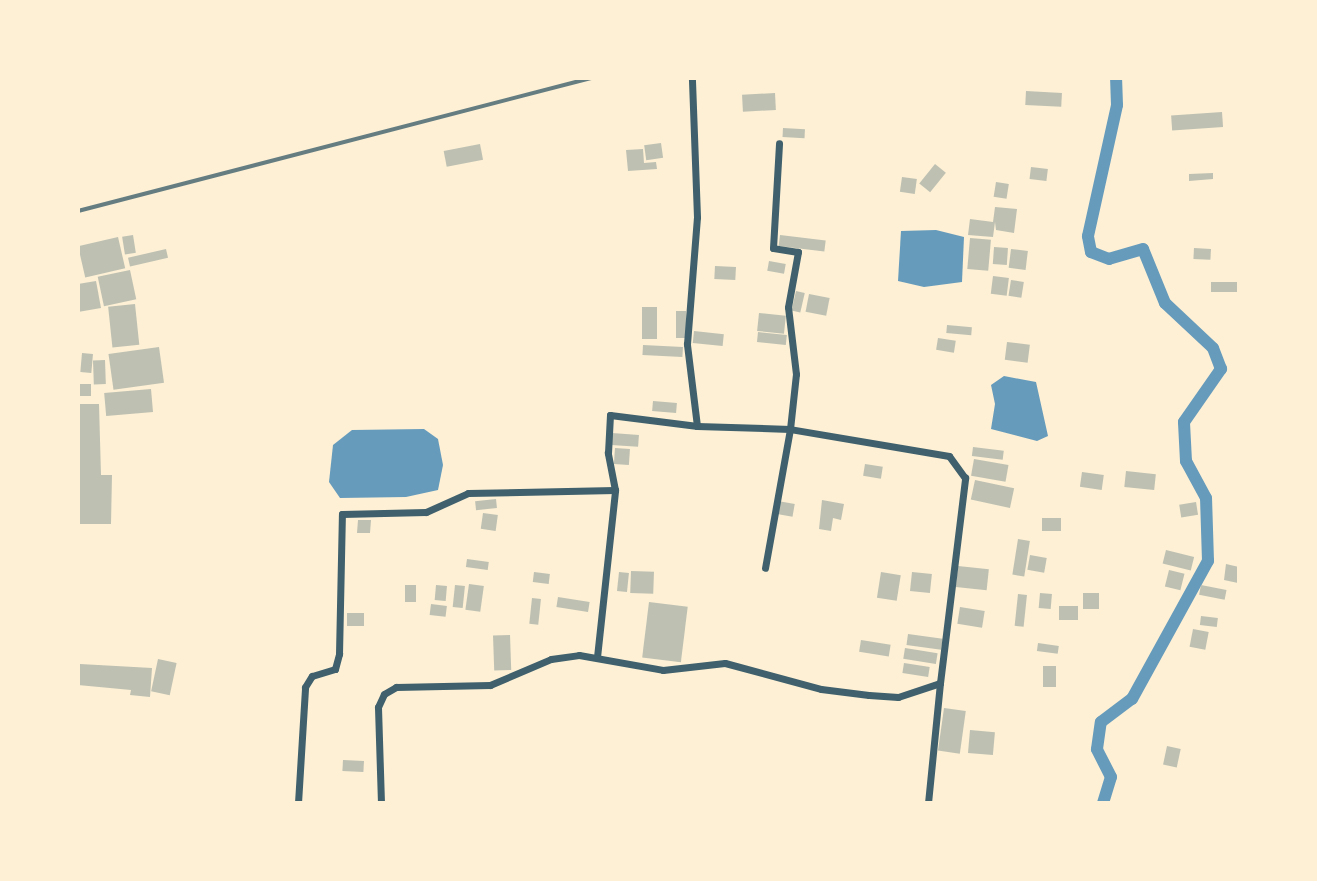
<!DOCTYPE html>
<style>
body{margin:0}
#map{position:relative;width:1317px;height:881px;overflow:hidden;background:#fdf0d5;font-family:"Open Sans",sans-serif}
div>[style]{position:absolute}
.water>*{inset:0;background:#669bbc}
.canal>*{height:12px;margin:-6px;padding:0 6px;transform-origin:6px;border-radius:6px;background:#669bbc}
.building>*{inset:0;background:#bec0b2;transform-origin:0 0}
.minor>*{height:7px;margin:-3.5px;padding:0 3.5px;transform-origin:3.5px;border-radius:3.5px;background:#3f606c}
.rail>*{height:4px;margin:-2px;padding:0 2px;transform-origin:2px;border-radius:2px;background:#657d81}
span{translate:-50% -50%;white-space:nowrap;text-align:center;line-height:1.15;-webkit-text-stroke:7px #fdf0d5;paint-order:stroke}
.frame{position:absolute;inset:0;border:80px solid #fdf0d5;pointer-events:none}
</style>
<div id="map">
<div class="water">
<div style="clip-path:polygon(936px 230px,964px 237px,962px 282px,924px 287px,898px 281px,901px 231px)"></div>
<div style="clip-path:polygon(1004px 376px,1036px 382px,1048px 436px,1037px 441px,991px 429px,995px 404px,991px 385px)"></div>
<div style="clip-path:polygon(424px 429px,438px 439px,443px 465px,438px 490px,406px 497px,340px 498px,329px 482px,333px 445px,352px 430px)"></div>
</div>
<div class="canal">
<div style="left:1103px;top:803px;width:27px;rotate:-73deg"></div>
<div style="left:1111px;top:777px;width:31px;rotate:-117deg"></div>
<div style="left:1097px;top:749px;width:27px;rotate:-82deg"></div>
<div style="left:1101px;top:722px;width:39px;rotate:-37deg"></div>
<div style="left:1132px;top:699px;width:158px;rotate:-61.2deg"></div>
<div style="left:1208px;top:561px;width:63px;rotate:-91.8deg"></div>
<div style="left:1206px;top:498px;width:42px;rotate:-118.4deg"></div>
<div style="left:1186px;top:461px;width:39px;rotate:-93deg"></div>
<div style="left:1184px;top:422px;width:65px;rotate:-55.1deg"></div>
<div style="left:1221px;top:369px;width:22px;rotate:-111deg"></div>
<div style="left:1213px;top:348px;width:66px;rotate:-136.8deg"></div>
<div style="left:1165px;top:303px;width:58px;rotate:-112.2deg"></div>
<div style="left:1143px;top:249px;width:35px;rotate:164deg"></div>
<div style="left:1109px;top:259px;width:19px;rotate:-159deg"></div>
<div style="left:1091px;top:252px;width:16px;rotate:-101deg"></div>
<div style="left:1088px;top:236px;width:134px;rotate:-77.5deg"></div>
<div style="left:1117px;top:105px;width:27px;rotate:-92deg"></div>
</div>
<div class="building">
<div style="left:1026px;top:91px;width:36px;height:14px;rotate:3deg"></div>
<div style="left:775px;top:93px;width:17px;height:33px;rotate:87deg"></div>
<div style="left:1222px;top:112px;width:15px;height:51px;rotate:86deg"></div>
<div style="left:783px;top:128px;width:22px;height:9px;rotate:3deg"></div>
<div style="left:661px;top:143px;width:15px;height:17px;rotate:82deg"></div>
<div style="left:480px;top:144px;width:16px;height:37px;rotate:79deg"></div>
<div style="clip-path:polygon(643px 149px,644px 163px,656px 162px,657px 169px,628px 171px,626px 150px)"></div>
<div style="left:935px;top:164px;width:14px;height:25px;rotate:39deg"></div>
<div style="left:1031px;top:167px;width:17px;height:12px;rotate:7deg"></div>
<div style="clip-path:polygon(1213px 173px,1213px 179px,1189px 181px,1189px 174px)"></div>
<div style="left:902px;top:177px;width:15px;height:15px;rotate:8deg"></div>
<div style="left:996px;top:182px;width:13px;height:15px;rotate:9deg"></div>
<div style="clip-path:polygon(995px 207px,1017px 209px,1014px 233px,996px 230px,995px 222px,993px 237px,968px 235px,970px 219px,993px 222px)"></div>
<div style="left:133px;top:235px;width:18px;height:11px;rotate:81deg"></div>
<div style="left:780px;top:235px;width:46px;height:11px;rotate:7deg"></div>
<div style="left:118px;top:237px;width:32px;height:41px;rotate:77deg"></div>
<div style="left:970px;top:238px;width:21px;height:31px;rotate:5deg"></div>
<div style="left:994px;top:247px;width:14px;height:17px;rotate:4deg"></div>
<div style="left:1194px;top:248px;width:17px;height:11px;rotate:3deg"></div>
<div style="left:166px;top:249px;width:9px;height:39px;rotate:77deg"></div>
<div style="left:1011px;top:249px;width:17px;height:19px;rotate:7deg"></div>
<div style="left:769px;top:261px;width:17px;height:10px;rotate:10deg"></div>
<div style="left:715px;top:266px;width:21px;height:13px;rotate:3deg"></div>
<div style="left:130px;top:270px;width:30px;height:33px;rotate:78deg"></div>
<div style="left:993px;top:276px;width:16px;height:18px;rotate:7deg"></div>
<div style="left:1011px;top:280px;width:13px;height:16px;rotate:9deg"></div>
<div style="clip-path:polygon(96px 281px,101px 308px,78px 312px,78px 284px)"></div>
<div style="left:1237px;top:282px;width:10px;height:26px;rotate:90deg"></div>
<div style="left:796px;top:291px;width:9px;height:20px;rotate:13deg"></div>
<div style="left:809px;top:294px;width:21px;height:18px;rotate:11deg"></div>
<div style="left:135px;top:304px;width:41px;height:27px;rotate:84deg"></div>
<div style="left:642px;top:307px;width:15px;height:32px"></div>
<div style="left:676px;top:311px;width:10px;height:27px"></div>
<div style="left:759px;top:313px;width:27px;height:18px;rotate:6deg"></div>
<div style="left:947px;top:325px;width:25px;height:8px;rotate:5deg"></div>
<div style="left:694px;top:331px;width:30px;height:12px;rotate:6deg"></div>
<div style="left:758px;top:332px;width:29px;height:10px;rotate:6deg"></div>
<div style="left:938px;top:338px;width:18px;height:12px;rotate:9deg"></div>
<div style="left:1007px;top:342px;width:23px;height:18px;rotate:7deg"></div>
<div style="left:643px;top:345px;width:40px;height:10px;rotate:3deg"></div>
<div style="left:159px;top:347px;width:36px;height:51px;rotate:82deg"></div>
<div style="left:82px;top:353px;width:11px;height:19px;rotate:5deg"></div>
<div style="left:105px;top:360px;width:24px;height:12px;rotate:88deg"></div>
<div style="left:78px;top:384px;width:13px;height:12px"></div>
<div style="left:151px;top:389px;width:23px;height:47px;rotate:85deg"></div>
<div style="left:653px;top:401px;width:24px;height:10px;rotate:5deg"></div>
<div style="clip-path:polygon(78px 404px,99px 404px,101px 475px,112px 475px,111px 524px,78px 524px)"></div>
<div style="left:612px;top:433px;width:27px;height:12px;rotate:4deg"></div>
<div style="left:973px;top:447px;width:31px;height:9px;rotate:7deg"></div>
<div style="left:615px;top:448px;width:15px;height:16px;rotate:4deg"></div>
<div style="left:974px;top:459px;width:35px;height:17px;rotate:10deg"></div>
<div style="left:865px;top:464px;width:18px;height:12px;rotate:9deg"></div>
<div style="left:1126px;top:471px;width:30px;height:16px;rotate:6deg"></div>
<div style="left:1082px;top:472px;width:22px;height:15px;rotate:8deg"></div>
<div style="left:975px;top:480px;width:40px;height:20px;rotate:12deg"></div>
<div style="left:496px;top:499px;width:9px;height:21px;rotate:84deg"></div>
<div style="clip-path:polygon(822px 500px,844px 504px,841px 520px,833px 518px,831px 531px,819px 529px)"></div>
<div style="left:778px;top:501px;width:17px;height:13px;rotate:10deg"></div>
<div style="left:1196px;top:502px;width:13px;height:17px;rotate:81deg"></div>
<div style="left:483px;top:513px;width:15px;height:16px;rotate:8deg"></div>
<div style="left:1042px;top:518px;width:19px;height:13px"></div>
<div style="clip-path:polygon(358px 520px,371px 520px,370px 533px,357px 533px)"></div>
<div style="left:1018px;top:539px;width:12px;height:36px;rotate:9deg"></div>
<div style="left:1166px;top:550px;width:29px;height:14px;rotate:14deg"></div>
<div style="left:1030px;top:555px;width:17px;height:15px;rotate:10deg"></div>
<div style="left:467px;top:559px;width:22px;height:8px;rotate:8deg"></div>
<div style="clip-path:polygon(1226px 564px,1239px 567px,1238px 583px,1224px 580px)"></div>
<div style="left:958px;top:566px;width:31px;height:21px;rotate:6deg"></div>
<div style="left:1169px;top:570px;width:16px;height:17px;rotate:14deg"></div>
<div style="left:631px;top:571px;width:23px;height:22px;rotate:2deg"></div>
<div style="left:534px;top:572px;width:16px;height:10px;rotate:7deg"></div>
<div style="left:619px;top:572px;width:10px;height:19px;rotate:6deg"></div>
<div style="left:881px;top:572px;width:20px;height:26px;rotate:9deg"></div>
<div style="left:912px;top:572px;width:20px;height:19px;rotate:6deg"></div>
<div style="left:469px;top:584px;width:15px;height:26px;rotate:8deg"></div>
<div style="left:405px;top:585px;width:11px;height:17px"></div>
<div style="left:436px;top:585px;width:11px;height:15px;rotate:5deg"></div>
<div style="left:455px;top:585px;width:10px;height:22px;rotate:6deg"></div>
<div style="left:1201px;top:585px;width:26px;height:10px;rotate:11deg"></div>
<div style="left:1040px;top:593px;width:12px;height:15px;rotate:5deg"></div>
<div style="left:1083px;top:593px;width:16px;height:16px"></div>
<div style="left:1018px;top:594px;width:9px;height:32px;rotate:6deg"></div>
<div style="left:558px;top:597px;width:32px;height:10px;rotate:9deg"></div>
<div style="left:532px;top:598px;width:9px;height:26px;rotate:6deg"></div>
<div style="left:649px;top:602px;width:39px;height:56px;rotate:7deg"></div>
<div style="left:431px;top:604px;width:16px;height:11px;rotate:7deg"></div>
<div style="left:1059px;top:606px;width:19px;height:14px"></div>
<div style="left:960px;top:607px;width:25px;height:17px;rotate:9deg"></div>
<div style="left:347px;top:613px;width:17px;height:13px"></div>
<div style="left:1201px;top:616px;width:17px;height:9px;rotate:7deg"></div>
<div style="left:1193px;top:629px;width:16px;height:18px;rotate:11deg"></div>
<div style="left:908px;top:634px;width:35px;height:11px;rotate:8deg"></div>
<div style="left:510px;top:635px;width:35px;height:17px;rotate:88deg"></div>
<div style="left:861px;top:640px;width:30px;height:12px;rotate:9deg"></div>
<div style="left:1038px;top:643px;width:21px;height:8px;rotate:8deg"></div>
<div style="left:905px;top:648px;width:33px;height:11px;rotate:9deg"></div>
<div style="left:158px;top:659px;width:19px;height:33px;rotate:12deg"></div>
<div style="left:904px;top:663px;width:26px;height:10px;rotate:9deg"></div>
<div style="clip-path:polygon(80px 664px,152px 668px,150px 697px,130px 695px,131px 690px,78px 685px)"></div>
<div style="left:1043px;top:666px;width:13px;height:21px"></div>
<div style="left:944px;top:708px;width:22px;height:43px;rotate:8deg"></div>
<div style="left:970px;top:730px;width:25px;height:23px;rotate:5deg"></div>
<div style="left:1167px;top:746px;width:14px;height:19px;rotate:12deg"></div>
<div style="left:343px;top:760px;width:21px;height:11px;rotate:3deg"></div>
</div>
<div class="minor">
<div style="left:697px;top:426px;width:93px;rotate:1.8deg"></div>
<div style="left:790px;top:429px;width:55px;rotate:-83.8deg"></div>
<div style="left:796px;top:374px;width:67px;rotate:-96.8deg"></div>
<div style="left:788px;top:307px;width:56px;rotate:-79.7deg"></div>
<div style="left:798px;top:252px;width:25px;rotate:-171deg"></div>
<div style="left:773px;top:248px;width:105px;rotate:-86.7deg"></div>
<div style="left:597px;top:657px;width:168px;rotate:-83.8deg"></div>
<div style="left:298px;top:803px;width:116px;rotate:-86.5deg"></div>
<div style="left:305px;top:687px;width:13px;rotate:-58deg"></div>
<div style="left:312px;top:676px;width:24px;rotate:-17deg"></div>
<div style="left:335px;top:669px;width:16px;rotate:-75deg"></div>
<div style="left:339px;top:654px;width:140px;rotate:-88.8deg"></div>
<div style="left:342px;top:514px;width:84px;rotate:-1.4deg"></div>
<div style="left:426px;top:512px;width:46px;rotate:-24.3deg"></div>
<div style="left:468px;top:493px;width:147px;rotate:-1.2deg"></div>
<div style="left:615px;top:490px;width:38px;rotate:-101deg"></div>
<div style="left:608px;top:453px;width:38px;rotate:-87deg"></div>
<div style="left:610px;top:415px;width:88px;rotate:7.2deg"></div>
<div style="left:697px;top:426px;width:83px;rotate:-97deg"></div>
<div style="left:687px;top:344px;width:127px;rotate:-85.5deg"></div>
<div style="left:697px;top:217px;width:139px;rotate:-92.1deg"></div>
<div style="left:381px;top:803px;width:96px;rotate:-91.8deg"></div>
<div style="left:378px;top:707px;width:14px;rotate:-65deg"></div>
<div style="left:384px;top:694px;width:14px;rotate:-30deg"></div>
<div style="left:396px;top:687px;width:94px;rotate:-1.2deg"></div>
<div style="left:490px;top:685px;width:66px;rotate:-23.1deg"></div>
<div style="left:551px;top:659px;width:28px;rotate:-8deg"></div>
<div style="left:579px;top:655px;width:85px;rotate:10.1deg"></div>
<div style="left:663px;top:670px;width:62px;rotate:-6.4deg"></div>
<div style="left:725px;top:663px;width:99px;rotate:15.2deg"></div>
<div style="left:821px;top:689px;width:48px;rotate:7.1deg"></div>
<div style="left:869px;top:695px;width:29px;rotate:4deg"></div>
<div style="left:898px;top:697px;width:44px;rotate:-18.4deg"></div>
<div style="left:940px;top:683px;width:207px;rotate:-83deg"></div>
<div style="left:965px;top:478px;width:27px;rotate:-126deg"></div>
<div style="left:949px;top:456px;width:161px;rotate:-170.4deg"></div>
<div style="left:790px;top:429px;width:141px;rotate:100.2deg"></div>
<div style="left:928px;top:803px;width:121px;rotate:-84.3deg"></div>
</div>
<div class="rail">
<div style="left:78px;top:211px;width:530px;rotate:-14.53deg"></div>
</div>
<div class="frame"></div>
</div>
